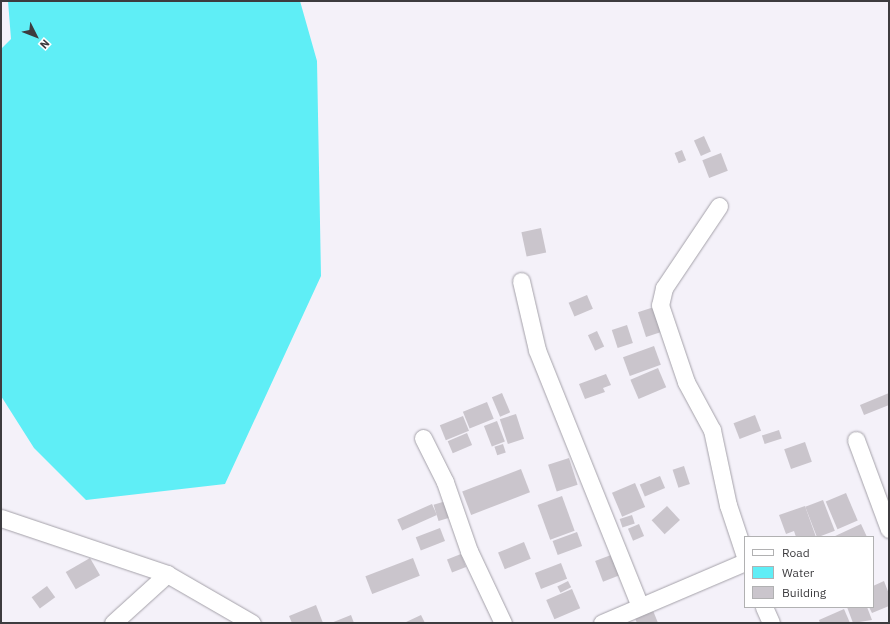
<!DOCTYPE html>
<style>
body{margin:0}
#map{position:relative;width:890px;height:624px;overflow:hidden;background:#f4f1f9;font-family:"IBM Plex Sans",sans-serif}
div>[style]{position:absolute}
.water>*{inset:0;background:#5feef6}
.building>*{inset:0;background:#cac5cc;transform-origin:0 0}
.roads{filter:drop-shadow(0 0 1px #a4a1a9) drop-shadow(0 0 1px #a4a1a9)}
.minor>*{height:17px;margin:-8.5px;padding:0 8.5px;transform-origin:8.5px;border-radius:8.5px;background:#fff}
span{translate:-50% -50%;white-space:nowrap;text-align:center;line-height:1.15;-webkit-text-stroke:3px #fff;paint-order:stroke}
.frame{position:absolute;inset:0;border:2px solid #3d3c3f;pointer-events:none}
.legend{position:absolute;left:744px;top:536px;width:130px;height:72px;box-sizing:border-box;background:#fff;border:1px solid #b1b1b2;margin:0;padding:5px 7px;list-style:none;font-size:12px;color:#3d3c3f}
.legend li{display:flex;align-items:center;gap:8px;height:20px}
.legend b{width:20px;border:1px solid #b1b1b2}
.north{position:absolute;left:16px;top:16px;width:40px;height:40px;-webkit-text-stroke:3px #fff;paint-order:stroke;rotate:132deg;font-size:11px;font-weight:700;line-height:16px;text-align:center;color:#3d3c3f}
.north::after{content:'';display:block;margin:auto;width:14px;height:18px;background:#3d3c3f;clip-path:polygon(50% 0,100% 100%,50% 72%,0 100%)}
</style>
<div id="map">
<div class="water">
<div style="clip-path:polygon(8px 1px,300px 1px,317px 61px,321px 276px,225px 484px,86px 500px,34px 448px,1px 396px,1px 49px,11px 39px)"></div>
</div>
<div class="building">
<div style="left:704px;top:136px;width:17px;height:11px;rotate:66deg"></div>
<div style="left:682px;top:150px;width:11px;height:8px;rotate:68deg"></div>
<div style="left:721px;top:153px;width:19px;height:20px;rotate:69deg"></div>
<div style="left:541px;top:228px;width:25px;height:20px;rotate:78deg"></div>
<div style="left:587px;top:295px;width:15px;height:20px;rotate:67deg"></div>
<div style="left:657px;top:306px;width:26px;height:20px;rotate:72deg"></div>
<div style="left:627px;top:325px;width:19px;height:16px;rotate:72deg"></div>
<div style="left:597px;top:331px;width:17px;height:10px;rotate:65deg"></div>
<div style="left:654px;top:346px;width:20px;height:33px;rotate:70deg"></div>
<div style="left:658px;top:368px;width:21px;height:30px;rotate:67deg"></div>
<div style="clip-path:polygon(606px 374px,611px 385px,603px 388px,605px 392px,585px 399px,579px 384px)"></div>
<div style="left:502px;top:393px;width:21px;height:11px;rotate:67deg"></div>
<div style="clip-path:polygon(889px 393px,889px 405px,864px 415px,860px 405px)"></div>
<div style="left:487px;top:402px;width:18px;height:26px;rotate:68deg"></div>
<div style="left:516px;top:414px;width:26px;height:17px;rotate:72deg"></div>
<div style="left:755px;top:415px;width:17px;height:23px;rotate:69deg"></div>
<div style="left:463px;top:416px;width:16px;height:25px;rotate:68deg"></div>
<div style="left:497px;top:421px;width:22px;height:14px;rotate:69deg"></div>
<div style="left:779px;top:430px;width:9px;height:18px;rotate:72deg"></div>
<div style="left:467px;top:433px;width:13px;height:21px;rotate:67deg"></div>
<div style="left:805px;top:442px;width:21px;height:22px;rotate:71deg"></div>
<div style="left:503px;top:444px;width:9px;height:9px;rotate:72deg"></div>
<div style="left:569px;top:458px;width:28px;height:22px;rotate:72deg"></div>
<div style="left:684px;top:466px;width:19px;height:12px;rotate:72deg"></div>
<div style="left:521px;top:469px;width:25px;height:63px;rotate:69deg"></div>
<div style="left:660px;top:476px;width:13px;height:22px;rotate:67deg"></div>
<div style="left:635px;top:483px;width:26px;height:25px;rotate:67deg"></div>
<div style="left:846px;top:493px;width:30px;height:22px;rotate:67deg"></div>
<div style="left:562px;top:496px;width:37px;height:26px;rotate:70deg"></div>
<div style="left:823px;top:500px;width:33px;height:19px;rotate:69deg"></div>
<div style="left:446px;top:501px;width:17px;height:13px;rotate:73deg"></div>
<div style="left:432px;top:504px;width:12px;height:38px;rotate:66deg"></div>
<div style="left:667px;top:506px;width:19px;height:21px;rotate:47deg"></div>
<div style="clip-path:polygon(805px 506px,816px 537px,796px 537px,794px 531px,786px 534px,779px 515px)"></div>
<div style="left:632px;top:515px;width:9px;height:13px;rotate:72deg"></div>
<div style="left:639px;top:524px;width:13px;height:12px;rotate:67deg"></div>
<div style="clip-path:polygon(861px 524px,867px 537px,833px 537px)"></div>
<div style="left:440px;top:528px;width:14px;height:26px;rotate:69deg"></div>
<div style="left:577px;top:532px;width:15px;height:26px;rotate:70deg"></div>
<div style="left:524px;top:542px;width:18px;height:28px;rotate:68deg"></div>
<div style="left:461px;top:554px;width:14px;height:15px;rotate:69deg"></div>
<div style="left:611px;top:555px;width:22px;height:17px;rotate:69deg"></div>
<div style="left:90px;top:558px;width:20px;height:28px;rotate:60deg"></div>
<div style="left:413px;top:558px;width:19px;height:51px;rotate:69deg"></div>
<div style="left:561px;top:563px;width:17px;height:28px;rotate:69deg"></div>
<div style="left:568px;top:581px;width:7px;height:12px;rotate:63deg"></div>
<div style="clip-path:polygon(884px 581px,889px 594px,889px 606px,872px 613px,869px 607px,873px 607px,873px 586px)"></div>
<div style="left:47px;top:586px;width:14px;height:19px;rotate:54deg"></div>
<div style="left:572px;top:589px;width:21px;height:28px;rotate:67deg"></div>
<div style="clip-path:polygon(316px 605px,323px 623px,292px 623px,289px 616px)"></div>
<div style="clip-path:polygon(847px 607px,867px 607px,872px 620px,853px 623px)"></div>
<div style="clip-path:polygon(652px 608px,658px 623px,637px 623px,634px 616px)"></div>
<div style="clip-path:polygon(844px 609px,850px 623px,820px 623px,819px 620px)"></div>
<div style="clip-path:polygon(351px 615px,354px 623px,331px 623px)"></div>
<div style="clip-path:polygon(421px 615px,425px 623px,404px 623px)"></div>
</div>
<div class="roads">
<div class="minor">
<div style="left:719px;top:206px;width:99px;rotate:123.9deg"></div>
<div style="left:664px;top:288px;width:17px;rotate:103deg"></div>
<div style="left:660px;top:305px;width:81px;rotate:71.3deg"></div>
<div style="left:686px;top:382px;width:55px;rotate:61.6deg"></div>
<div style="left:712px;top:430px;width:77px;rotate:78deg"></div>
<div style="left:728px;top:505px;width:54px;rotate:71.6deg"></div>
<div style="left:521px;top:281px;width:71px;rotate:76.9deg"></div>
<div style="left:537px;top:350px;width:276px;rotate:68.1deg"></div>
<div style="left:423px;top:438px;width:49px;rotate:63.4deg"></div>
<div style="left:445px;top:482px;width:73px;rotate:70.8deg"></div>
<div style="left:469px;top:551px;width:80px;rotate:64.7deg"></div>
<div style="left:856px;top:440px;width:95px;rotate:69.7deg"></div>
<div style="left:1px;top:518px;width:175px;rotate:18.6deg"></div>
<div style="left:167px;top:574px;width:98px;rotate:30deg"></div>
<div style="left:764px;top:607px;width:17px;rotate:66deg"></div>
<div style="left:113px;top:623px;width:73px;rotate:-42.2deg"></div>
<div style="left:602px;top:623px;width:155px;rotate:-23.1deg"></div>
</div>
</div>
<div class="frame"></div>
<ul class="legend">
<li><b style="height:5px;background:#fff"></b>Road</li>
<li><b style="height:11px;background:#5feef6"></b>Water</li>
<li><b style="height:11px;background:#cac5cc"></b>Building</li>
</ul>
<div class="north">N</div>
</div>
